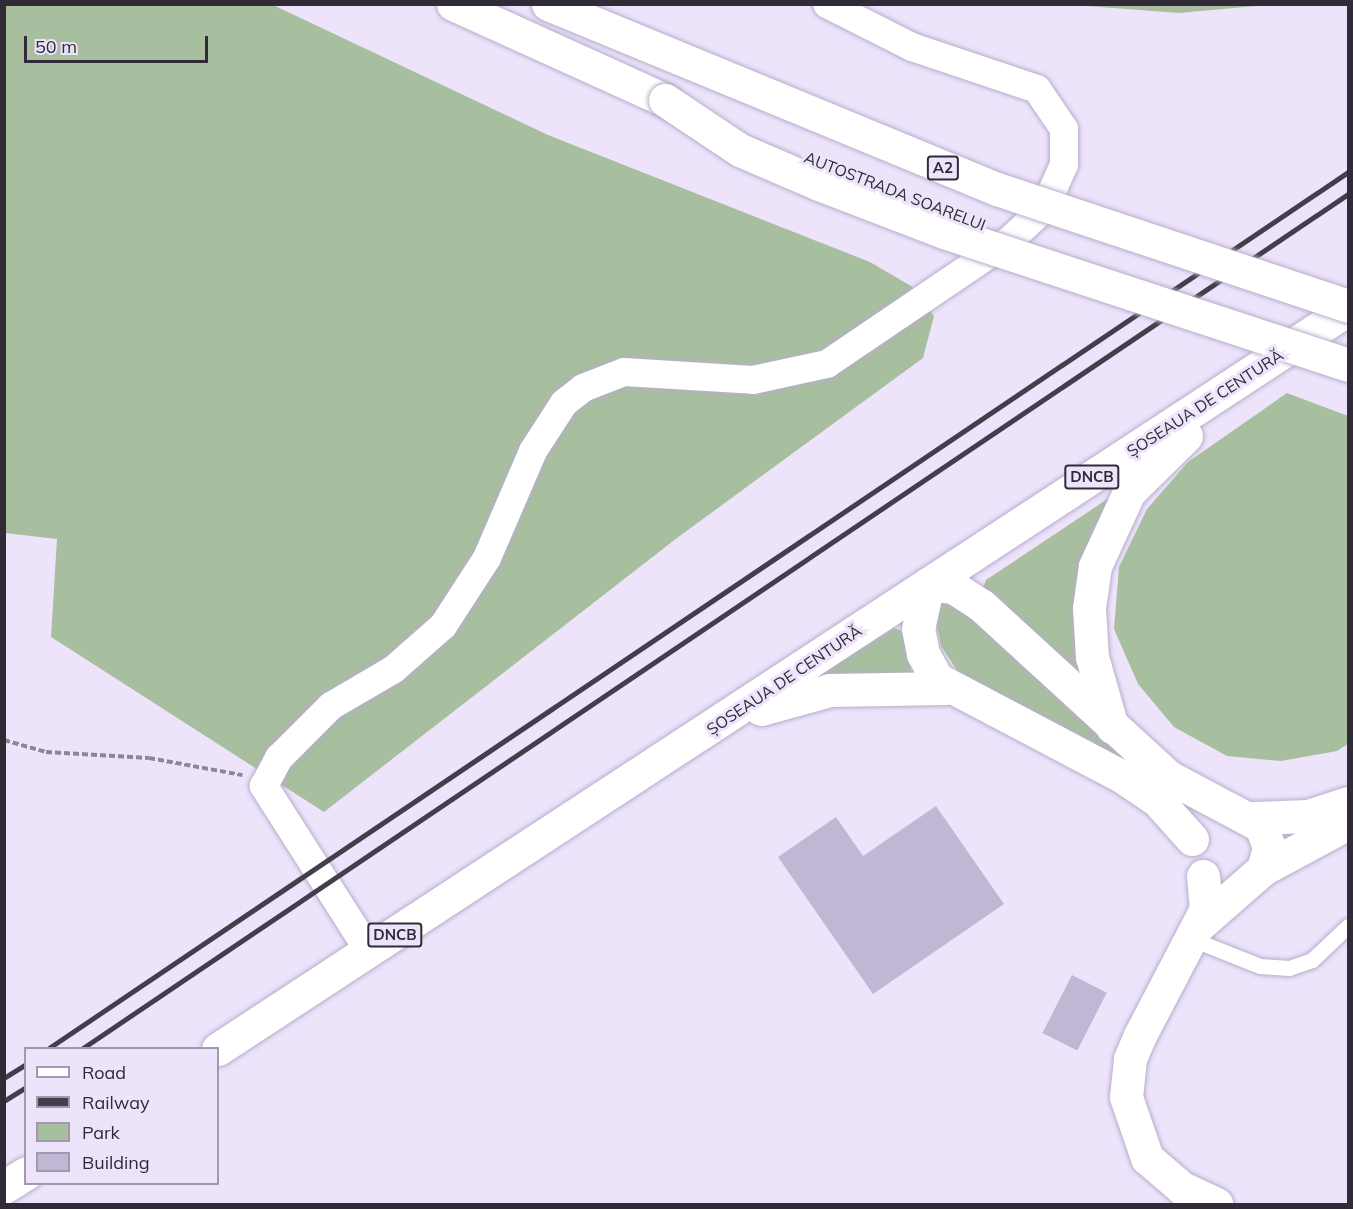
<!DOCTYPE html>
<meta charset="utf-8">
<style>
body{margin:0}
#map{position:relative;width:1353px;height:1209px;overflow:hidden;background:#ede4fc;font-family:Mulish,sans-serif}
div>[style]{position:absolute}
.green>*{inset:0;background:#a7bf9e}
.building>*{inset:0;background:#c1b6d3;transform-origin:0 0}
.path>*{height:4px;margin-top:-2px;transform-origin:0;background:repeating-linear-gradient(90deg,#8d8697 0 6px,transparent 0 9px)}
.roads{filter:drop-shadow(0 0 2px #b8adca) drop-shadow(0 0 2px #b8adca)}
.service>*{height:15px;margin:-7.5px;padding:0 7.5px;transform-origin:7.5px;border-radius:7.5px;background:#fff}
.minor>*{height:28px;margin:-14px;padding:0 14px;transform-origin:14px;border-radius:14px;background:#fff}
.tertiary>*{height:33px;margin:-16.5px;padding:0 16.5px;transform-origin:16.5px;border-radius:16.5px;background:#fff}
.primary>*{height:33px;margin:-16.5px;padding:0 16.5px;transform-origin:16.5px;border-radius:16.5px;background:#fff}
.motorway>*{height:33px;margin:-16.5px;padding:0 16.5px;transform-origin:16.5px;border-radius:16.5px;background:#fff}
.rail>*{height:4.5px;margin:-2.25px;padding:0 2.25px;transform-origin:2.25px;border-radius:2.25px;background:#433e4a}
.bridges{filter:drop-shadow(0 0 2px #b8adca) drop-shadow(0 0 2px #b8adca)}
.motorway-bridge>*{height:33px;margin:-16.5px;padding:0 16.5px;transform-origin:16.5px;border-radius:16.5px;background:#fff}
span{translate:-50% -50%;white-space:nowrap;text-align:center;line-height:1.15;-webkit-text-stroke:6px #ede4fc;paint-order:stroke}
.shield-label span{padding:2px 4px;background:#ede4fc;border:2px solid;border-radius:4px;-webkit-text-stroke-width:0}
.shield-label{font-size:15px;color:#302b36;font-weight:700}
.street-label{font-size:16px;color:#302b36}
.frame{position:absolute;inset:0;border:6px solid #302b36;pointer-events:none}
.legend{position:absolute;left:24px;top:1047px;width:195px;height:138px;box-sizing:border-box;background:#ede4fc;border:2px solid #a19aad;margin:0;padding:8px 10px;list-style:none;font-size:18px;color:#302b36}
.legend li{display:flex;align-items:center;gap:12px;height:30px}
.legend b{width:30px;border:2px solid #a19aad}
.scale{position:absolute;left:24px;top:36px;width:184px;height:27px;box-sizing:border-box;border:3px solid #302b36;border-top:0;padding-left:8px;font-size:18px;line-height:21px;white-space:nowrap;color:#302b36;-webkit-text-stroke:4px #ede4fc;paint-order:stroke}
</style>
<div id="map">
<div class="green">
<div style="clip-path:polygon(5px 5px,273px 5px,548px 135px,870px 262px,911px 286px,934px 316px,923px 358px,677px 538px,324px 812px,51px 637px,57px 539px,5px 533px)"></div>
<div style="clip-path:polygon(1074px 5px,1074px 4px,1267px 5px,1179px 13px)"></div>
<div style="clip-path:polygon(1287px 393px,1348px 416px,1348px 744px,1337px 751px,1281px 761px,1227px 756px,1174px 727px,1138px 684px,1114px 629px,1119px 567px,1147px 509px,1188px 462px)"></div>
<div style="clip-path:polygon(1118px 492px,1084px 668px,1078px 679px,982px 591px,986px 580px)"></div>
<div style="clip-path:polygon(951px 596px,1124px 748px,1124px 759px,1117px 764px,962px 678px,941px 646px,935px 617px,943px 600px)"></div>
<div style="clip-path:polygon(894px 628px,905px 632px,912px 676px,831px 679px,824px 672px)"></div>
</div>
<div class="building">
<div style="clip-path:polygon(936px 806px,1004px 904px,873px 994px,778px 857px,836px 817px,863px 856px)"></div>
<div style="left:1072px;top:975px;width:39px;height:65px;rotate:27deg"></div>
</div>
<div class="path">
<div style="left:4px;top:740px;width:44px;rotate:15.9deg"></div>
<div style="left:46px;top:752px;width:103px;rotate:3.3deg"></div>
<div style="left:149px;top:758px;width:95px;rotate:10.4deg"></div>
</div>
<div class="roads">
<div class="service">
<div style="left:1192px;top:939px;width:73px;rotate:21.7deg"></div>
<div style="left:1260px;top:966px;width:29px;rotate:4deg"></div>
<div style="left:1289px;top:968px;width:24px;rotate:-19deg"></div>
<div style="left:1312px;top:960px;width:50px;rotate:-43.4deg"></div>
</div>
<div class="minor">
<div style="left:369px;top:951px;width:196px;rotate:-122.5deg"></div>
<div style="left:264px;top:786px;width:32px;rotate:-62deg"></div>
<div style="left:279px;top:758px;width:74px;rotate:-45deg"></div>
<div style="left:331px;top:706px;width:73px;rotate:-30.4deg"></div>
<div style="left:394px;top:669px;width:65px;rotate:-41.3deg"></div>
<div style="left:443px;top:626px;width:81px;rotate:-57.1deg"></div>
<div style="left:487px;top:558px;width:116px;rotate:-66.7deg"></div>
<div style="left:533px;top:451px;width:57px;rotate:-57.1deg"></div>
<div style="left:564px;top:403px;width:24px;rotate:-38deg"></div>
<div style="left:583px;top:388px;width:44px;rotate:-21.3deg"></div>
<div style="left:624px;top:372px;width:129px;rotate:3.5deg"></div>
<div style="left:753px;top:380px;width:76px;rotate:-12.2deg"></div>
<div style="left:827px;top:364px;width:220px;rotate:-34.1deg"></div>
<div style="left:1009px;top:241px;width:40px;rotate:-43deg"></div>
<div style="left:1038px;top:214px;width:31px;rotate:-59deg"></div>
<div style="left:1054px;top:187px;width:24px;rotate:-66deg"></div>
<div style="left:1064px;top:165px;width:36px;rotate:-90deg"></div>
<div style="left:1064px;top:129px;width:48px;rotate:-124deg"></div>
<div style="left:1037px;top:89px;width:132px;rotate:-161.4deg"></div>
<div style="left:912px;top:47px;width:95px;rotate:-153.2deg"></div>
</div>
<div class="tertiary">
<div style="left:1192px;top:839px;width:52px;rotate:-131.9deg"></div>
<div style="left:1157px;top:800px;width:41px;rotate:-145.9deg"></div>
<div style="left:1123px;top:777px;width:210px;rotate:-152.2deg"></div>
<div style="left:937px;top:679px;width:29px;rotate:-119deg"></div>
<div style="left:923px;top:654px;width:25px;rotate:-101deg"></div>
<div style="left:918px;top:629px;width:46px;rotate:-77.5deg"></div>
<div style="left:928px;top:584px;width:25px;rotate:7deg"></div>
<div style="left:953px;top:587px;width:33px;rotate:33deg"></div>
<div style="left:981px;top:605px;width:255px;rotate:42.5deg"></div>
<div style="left:1169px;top:777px;width:104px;rotate:28deg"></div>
<div style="left:1261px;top:826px;width:22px;rotate:69deg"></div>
<div style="left:1269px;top:847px;width:23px;rotate:105deg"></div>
<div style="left:1263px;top:869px;width:86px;rotate:138.8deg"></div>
<div style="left:1203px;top:876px;width:33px;rotate:85deg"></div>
<div style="left:1206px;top:909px;width:142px;rotate:117.6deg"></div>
<div style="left:1140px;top:1035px;width:26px;rotate:113deg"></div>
<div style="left:1130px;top:1059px;width:38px;rotate:96deg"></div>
<div style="left:1126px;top:1097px;width:65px;rotate:71deg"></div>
<div style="left:1147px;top:1158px;width:46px;rotate:40.6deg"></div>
<div style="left:1182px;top:1188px;width:38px;rotate:25deg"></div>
</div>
<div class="primary">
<div style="left:761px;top:709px;width:72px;rotate:-15.4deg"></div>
<div style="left:830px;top:690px;width:116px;rotate:-1deg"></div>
<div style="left:1112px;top:727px;width:73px;rotate:-105.9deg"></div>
<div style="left:1092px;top:657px;width:49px;rotate:-93.5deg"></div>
<div style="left:1089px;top:608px;width:42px;rotate:-81.9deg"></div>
<div style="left:1095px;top:566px;width:81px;rotate:-65.3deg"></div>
<div style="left:1129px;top:492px;width:80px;rotate:-44.5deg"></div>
<div style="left:218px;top:1049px;width:1351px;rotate:-33.22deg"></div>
<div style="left:4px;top:1187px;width:26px;rotate:-32deg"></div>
</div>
<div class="motorway">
<div style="left:453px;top:4px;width:233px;rotate:24.4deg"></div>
<div style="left:1254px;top:818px;width:54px;rotate:-2.1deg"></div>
<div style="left:1308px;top:816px;width:42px;rotate:-18deg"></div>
<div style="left:1263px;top:869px;width:97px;rotate:-28.4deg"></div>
</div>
</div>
<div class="rail">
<div style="left:49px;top:1048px;width:1567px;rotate:-33.99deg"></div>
<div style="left:83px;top:1048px;width:1526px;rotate:-34.02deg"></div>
<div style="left:4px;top:1078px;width:26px;rotate:-32deg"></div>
<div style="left:4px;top:1101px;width:26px;rotate:-32deg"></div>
</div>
<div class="bridges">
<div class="motorway-bridge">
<div style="left:548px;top:4px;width:486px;rotate:22.4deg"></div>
<div style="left:997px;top:189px;width:370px;rotate:18.4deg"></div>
<div style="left:665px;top:100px;width:90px;rotate:33.7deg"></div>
<div style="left:740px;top:150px;width:86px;rotate:23.3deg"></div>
<div style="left:819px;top:184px;width:134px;rotate:21deg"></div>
<div style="left:944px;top:232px;width:425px;rotate:18.2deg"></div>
</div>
</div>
<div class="shield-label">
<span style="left:943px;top:168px">A2</span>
<span style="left:1092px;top:477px">DNCB</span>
<span style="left:395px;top:935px">DNCB</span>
</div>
<div class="street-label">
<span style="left:895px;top:191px;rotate:21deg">AUTOSTRADA SOARELUI</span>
<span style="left:1205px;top:403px;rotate:-33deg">ȘOSEAUA DE CENTURĂ</span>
<span style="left:784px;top:680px;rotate:-34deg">ȘOSEAUA DE CENTURĂ</span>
</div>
<div class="frame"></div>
<ul class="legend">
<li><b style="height:8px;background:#fff"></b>Road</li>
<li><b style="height:8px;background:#433e4a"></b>Railway</li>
<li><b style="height:16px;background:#a7bf9e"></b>Park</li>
<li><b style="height:16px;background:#c1b6d3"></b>Building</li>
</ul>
<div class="scale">50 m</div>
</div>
